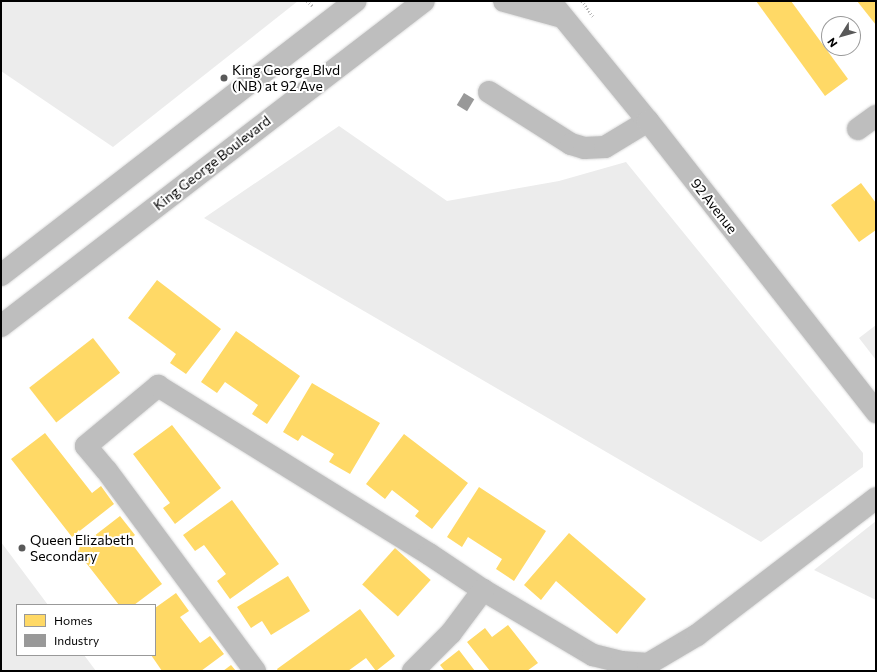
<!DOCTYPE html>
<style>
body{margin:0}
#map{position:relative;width:877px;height:672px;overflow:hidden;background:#fff;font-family:Commissioner,sans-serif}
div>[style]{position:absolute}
.green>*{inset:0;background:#ececec}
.homes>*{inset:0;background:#ffd966;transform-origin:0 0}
.industry>*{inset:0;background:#999;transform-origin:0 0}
.path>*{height:2.5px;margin-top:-1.25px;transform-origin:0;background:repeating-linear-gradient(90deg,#b9b9b9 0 1px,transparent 0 3px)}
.roads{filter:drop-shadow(0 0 1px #dbdbdb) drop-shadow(0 0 1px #dbdbdb)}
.minor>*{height:22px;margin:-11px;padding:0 11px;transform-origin:11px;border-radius:11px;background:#bebebe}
.major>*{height:22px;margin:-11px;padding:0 11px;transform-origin:11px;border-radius:11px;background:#bebebe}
.dots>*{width:11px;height:11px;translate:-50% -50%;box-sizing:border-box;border:2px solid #fff;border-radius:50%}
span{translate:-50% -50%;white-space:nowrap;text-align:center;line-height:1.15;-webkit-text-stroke:4px #fff;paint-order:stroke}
.poi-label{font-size:14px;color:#000}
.left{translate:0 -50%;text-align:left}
.street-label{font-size:14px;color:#000}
.frame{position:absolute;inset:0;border:2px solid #000;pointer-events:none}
.legend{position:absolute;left:16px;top:604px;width:140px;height:52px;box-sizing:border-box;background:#fff;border:1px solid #999;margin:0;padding:5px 7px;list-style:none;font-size:12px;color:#000}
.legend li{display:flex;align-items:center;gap:8px;height:20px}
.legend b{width:20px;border:1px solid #999}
.north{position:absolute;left:821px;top:16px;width:40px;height:40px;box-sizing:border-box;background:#fff;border:1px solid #999;border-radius:50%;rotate:233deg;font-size:11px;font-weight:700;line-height:16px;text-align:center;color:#000}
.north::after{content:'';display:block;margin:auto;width:14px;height:18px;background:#595959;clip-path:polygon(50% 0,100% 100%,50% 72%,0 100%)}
</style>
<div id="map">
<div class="green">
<div style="clip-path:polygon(1px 1px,298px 1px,113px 147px,1px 71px)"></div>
<div style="clip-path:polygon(339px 126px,447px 201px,559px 181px,626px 162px,863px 453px,863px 467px,761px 542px,204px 218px)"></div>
<div style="clip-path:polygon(876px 325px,876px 360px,859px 338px)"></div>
<div style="clip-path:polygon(876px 521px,876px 600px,814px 570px)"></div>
<div style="clip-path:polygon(1px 542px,48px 605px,17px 605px,17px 655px,84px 655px,96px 671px,1px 671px)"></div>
</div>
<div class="homes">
<div style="clip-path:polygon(756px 1px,791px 1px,848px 79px,825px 96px)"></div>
<div style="clip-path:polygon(857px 1px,876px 1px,876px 25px)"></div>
<div style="clip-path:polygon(861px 183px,876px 203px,876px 230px,859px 242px,831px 205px)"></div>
<div style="clip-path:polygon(157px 280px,221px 329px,186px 374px,170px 363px,176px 354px,128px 318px)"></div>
<div style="clip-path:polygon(236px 331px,300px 376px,267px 424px,252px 414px,258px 405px,225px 382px,217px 393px,201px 382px)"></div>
<div style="left:93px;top:338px;width:44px;height:81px;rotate:52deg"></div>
<div style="clip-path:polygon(312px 383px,380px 423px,350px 474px,329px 462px,334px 454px,302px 435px,298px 441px,283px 432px)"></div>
<div style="clip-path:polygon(172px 425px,221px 488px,175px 524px,163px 508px,170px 503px,133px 454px)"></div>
<div style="clip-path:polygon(45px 433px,92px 493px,101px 486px,114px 504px,72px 537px,11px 459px)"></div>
<div style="clip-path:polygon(404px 434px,468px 483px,432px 529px,415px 516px,419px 511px,392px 490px,385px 499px,366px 484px)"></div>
<div style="clip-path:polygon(479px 487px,546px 531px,514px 581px,496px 569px,502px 559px,468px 537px,462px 547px,447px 537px)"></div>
<div style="clip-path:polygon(232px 500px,279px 564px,230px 599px,217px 581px,226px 574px,204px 545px,195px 551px,183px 535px)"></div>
<div style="clip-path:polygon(120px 516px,135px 535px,129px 540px,162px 584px,134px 605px,119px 605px,76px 550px)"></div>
<div style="clip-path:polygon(569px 533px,646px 599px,617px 634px,556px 581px,541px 600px,524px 585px)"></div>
<div style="left:395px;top:548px;width:48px;height:49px;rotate:42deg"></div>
<div style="clip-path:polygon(288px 576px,310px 611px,271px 635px,262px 621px,251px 628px,237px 607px)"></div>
<div style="clip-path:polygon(176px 593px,189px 611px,180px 617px,200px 643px,210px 636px,224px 654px,201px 671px,162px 671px,151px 655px,155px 655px,155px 608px)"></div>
<div style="clip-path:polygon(360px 609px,395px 656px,376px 671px,366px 658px,348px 671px,278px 671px,277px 669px)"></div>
<div style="clip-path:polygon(508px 625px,538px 663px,527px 671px,490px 671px,467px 642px,485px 628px,492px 637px)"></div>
<div style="clip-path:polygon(459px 650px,475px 671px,442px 671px,444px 670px,440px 665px)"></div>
<div style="clip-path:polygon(231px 665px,236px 671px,223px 671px)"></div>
</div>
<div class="industry">
<div style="left:464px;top:93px;width:12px;height:14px;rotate:31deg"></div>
</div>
<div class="path">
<div style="left:307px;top:1px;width:8px;rotate:40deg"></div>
<div style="left:582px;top:1px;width:19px;rotate:54deg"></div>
</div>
<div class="roads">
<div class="minor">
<div style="left:489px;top:92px;width:97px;rotate:32.4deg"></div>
<div style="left:571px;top:144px;width:14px;rotate:17deg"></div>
<div style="left:584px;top:148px;width:21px;rotate:-3deg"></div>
<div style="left:605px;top:147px;width:50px;rotate:-31.2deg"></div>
<div style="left:858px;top:129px;width:22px;rotate:-36deg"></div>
<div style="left:255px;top:671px;width:250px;rotate:-126.5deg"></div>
<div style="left:106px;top:470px;width:31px;rotate:-130deg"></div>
<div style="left:86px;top:446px;width:94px;rotate:-39.8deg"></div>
<div style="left:158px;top:386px;width:319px;rotate:31.8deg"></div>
<div style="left:429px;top:554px;width:65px;rotate:33.7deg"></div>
<div style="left:483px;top:590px;width:128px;rotate:30.6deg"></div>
<div style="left:593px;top:655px;width:29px;rotate:14deg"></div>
<div style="left:621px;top:662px;width:27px;rotate:4deg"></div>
<div style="left:648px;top:664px;width:57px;rotate:-30.6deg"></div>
<div style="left:697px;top:635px;width:225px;rotate:-37.4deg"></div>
<div style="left:413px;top:671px;width:54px;rotate:-45deg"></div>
<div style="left:451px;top:633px;width:54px;rotate:-53.3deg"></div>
</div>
<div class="major">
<div style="left:504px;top:1px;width:60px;rotate:15.4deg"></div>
<div style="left:550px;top:1px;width:155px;rotate:50.8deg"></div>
<div style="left:648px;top:121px;width:370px;rotate:51.9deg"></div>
<div style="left:1px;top:275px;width:448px;rotate:-37.7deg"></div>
<div style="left:1px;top:326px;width:533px;rotate:-37.54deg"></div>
</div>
</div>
<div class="dots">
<div style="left:224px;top:78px;background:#595959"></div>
<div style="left:22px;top:548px;background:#595959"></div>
</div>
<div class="poi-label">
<span class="left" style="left:232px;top:78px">King George Blvd<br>(NB) at 92 Ave</span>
<span class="left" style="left:30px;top:548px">Queen Elizabeth<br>Secondary</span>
</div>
<div class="street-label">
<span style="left:212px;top:163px;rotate:-38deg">King George Boulevard</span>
<span style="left:714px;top:206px;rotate:52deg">92 Avenue</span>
</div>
<div class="frame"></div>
<ul class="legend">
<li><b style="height:11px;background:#ffd966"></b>Homes</li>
<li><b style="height:11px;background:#999"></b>Industry</li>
</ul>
<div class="north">N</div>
</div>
